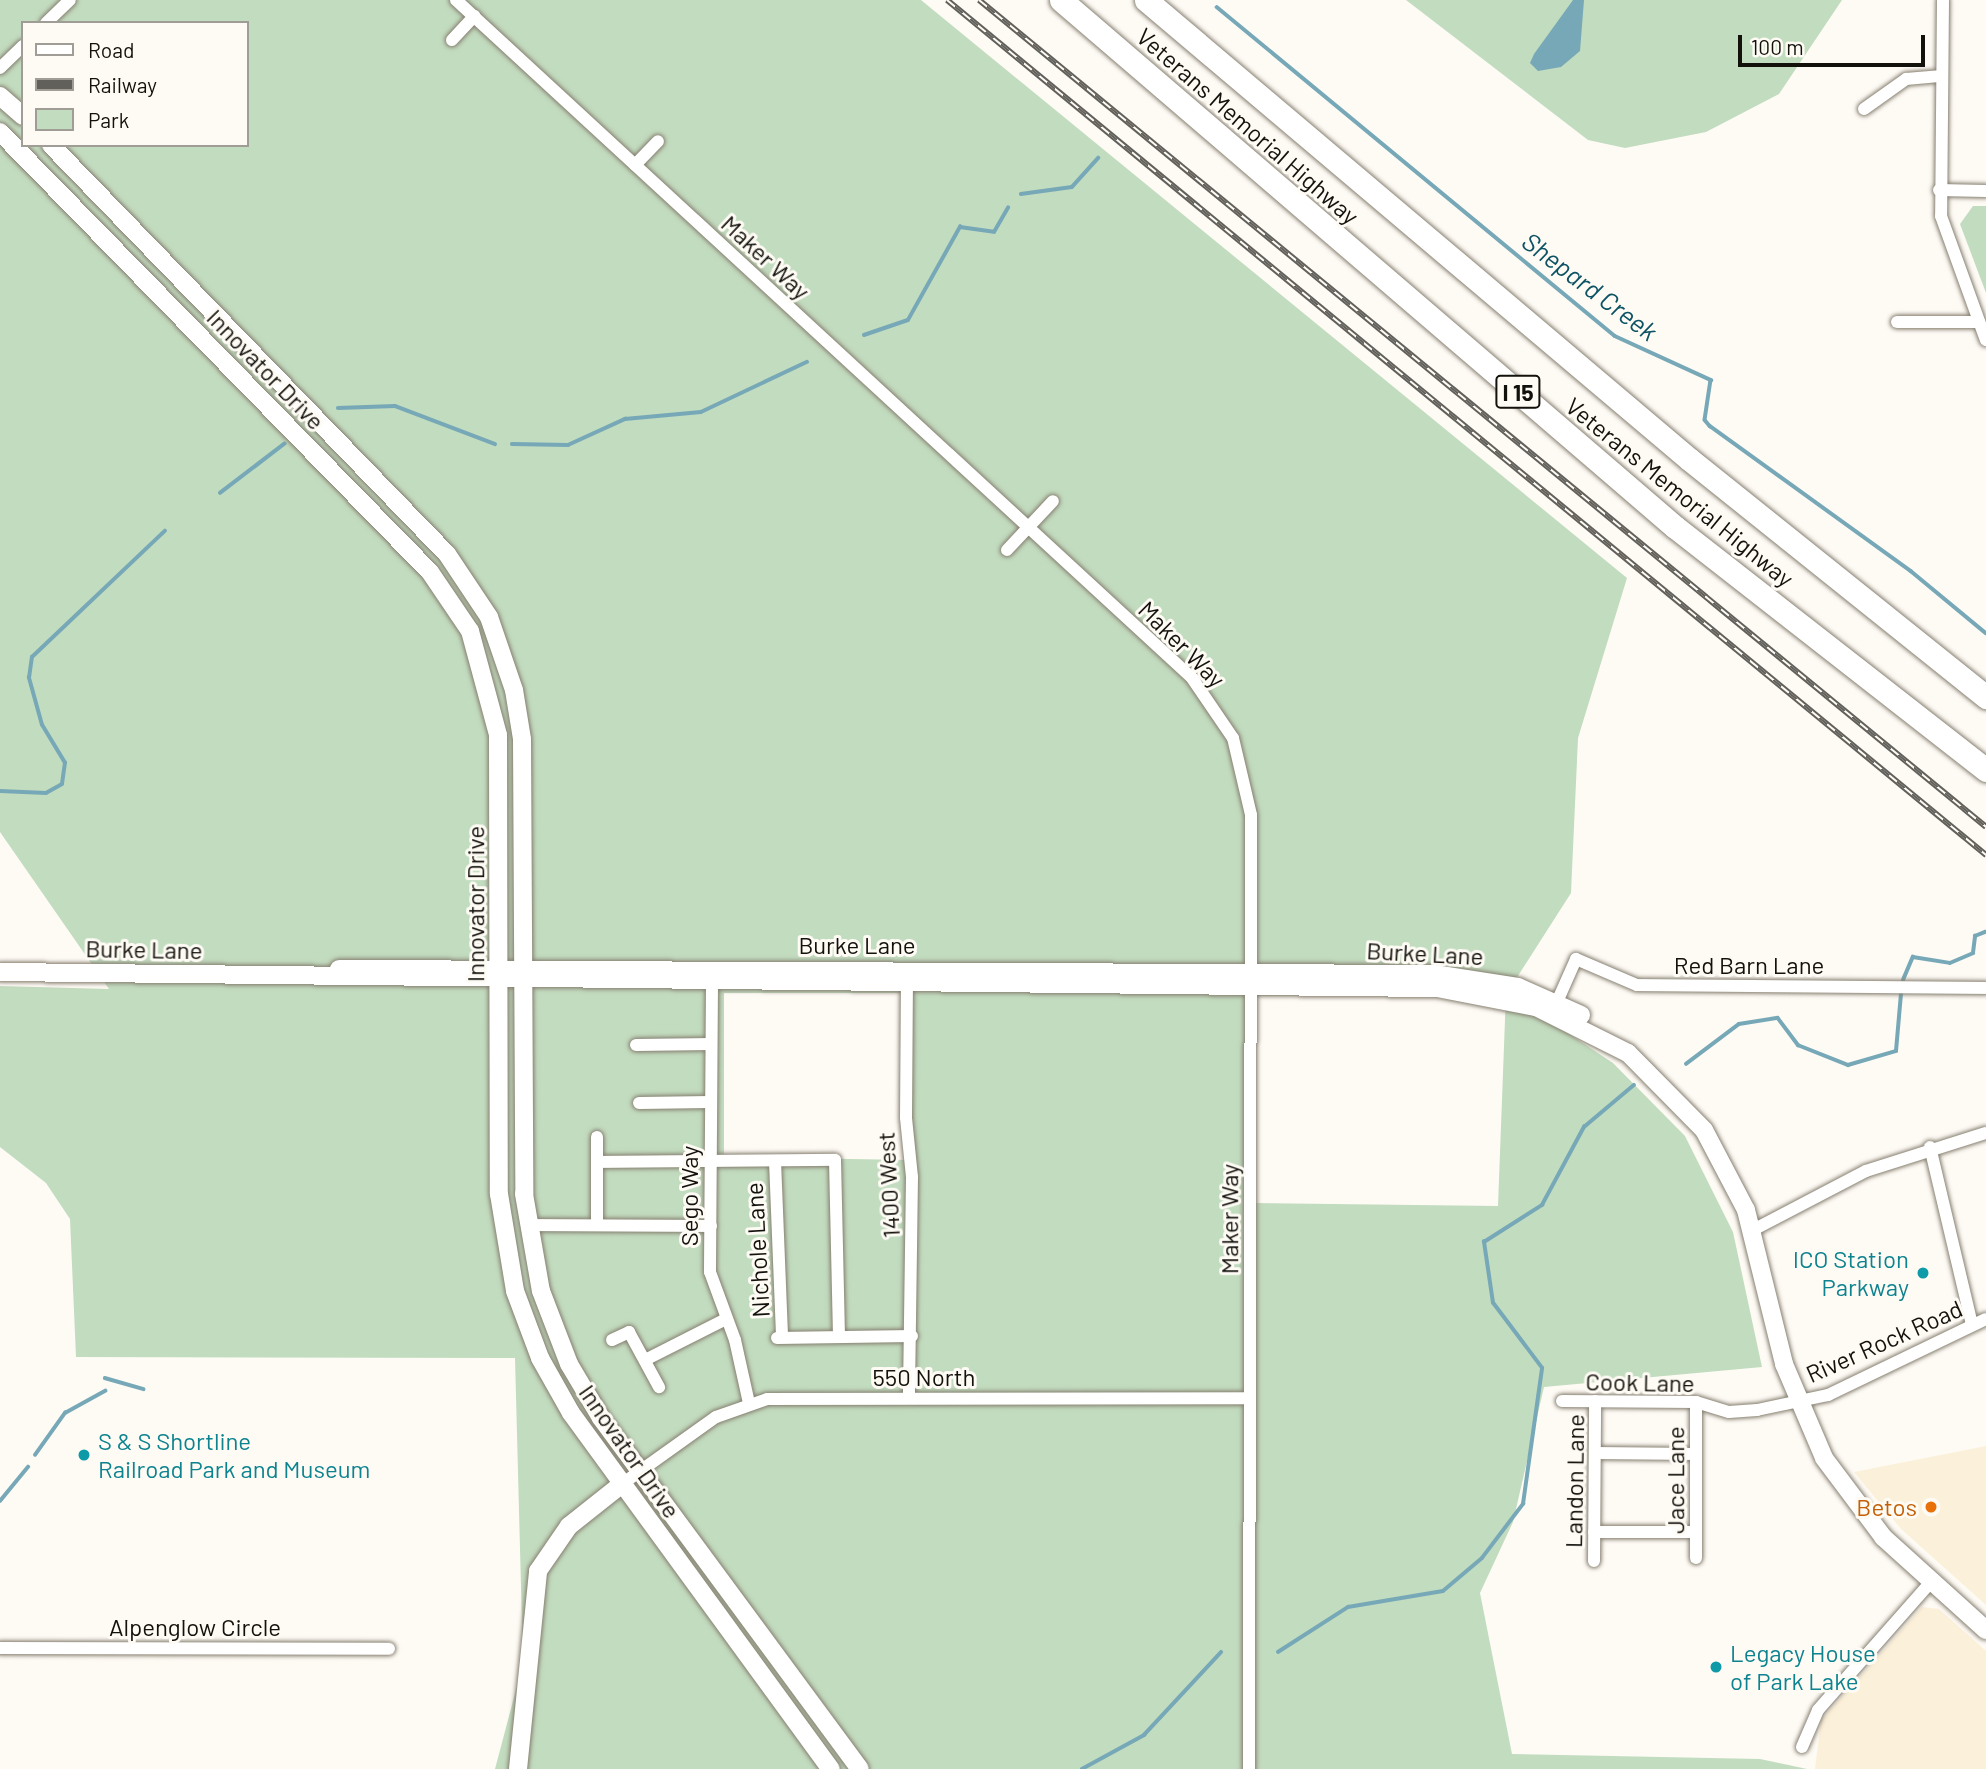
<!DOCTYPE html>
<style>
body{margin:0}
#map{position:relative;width:1986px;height:1769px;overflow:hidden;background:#fefbf5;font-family:Barlow,sans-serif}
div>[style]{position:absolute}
.built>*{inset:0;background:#fbf0d9}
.green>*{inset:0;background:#c2dcbf}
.water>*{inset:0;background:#77a8b7}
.stream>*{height:3.5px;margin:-1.75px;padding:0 1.75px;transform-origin:1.75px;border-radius:1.75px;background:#77a8b7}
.roads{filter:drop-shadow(0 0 2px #867f70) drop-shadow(0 0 2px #867f70)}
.street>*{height:12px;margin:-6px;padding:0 6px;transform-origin:6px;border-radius:6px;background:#fff}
.secondary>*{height:18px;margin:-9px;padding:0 9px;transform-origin:9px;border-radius:9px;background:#fff}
.highway>*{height:23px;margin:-11.5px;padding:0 11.5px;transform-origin:11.5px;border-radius:11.5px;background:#fff}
.rail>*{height:6px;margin-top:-3px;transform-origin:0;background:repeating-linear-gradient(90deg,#fefbf5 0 10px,#62605a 0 20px);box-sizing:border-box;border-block:2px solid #62605a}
.dots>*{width:19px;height:19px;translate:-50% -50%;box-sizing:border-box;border:4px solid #fefbf5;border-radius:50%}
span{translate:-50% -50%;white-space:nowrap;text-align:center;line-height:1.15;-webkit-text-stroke:6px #fefbf5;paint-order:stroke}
.shield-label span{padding:2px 5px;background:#fefbf5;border:2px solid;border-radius:5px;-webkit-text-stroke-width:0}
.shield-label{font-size:23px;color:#13110b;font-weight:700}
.street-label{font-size:24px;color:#13110b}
.culture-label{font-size:24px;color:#0d838f}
.right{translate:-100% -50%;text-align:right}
.left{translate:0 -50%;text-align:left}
.food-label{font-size:24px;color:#c56008}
.water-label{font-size:26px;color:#0d5364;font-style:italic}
.legend{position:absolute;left:21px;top:21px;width:228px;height:126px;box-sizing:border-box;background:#fefbf5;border:2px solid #a09d97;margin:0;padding:9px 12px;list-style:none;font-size:21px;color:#13110b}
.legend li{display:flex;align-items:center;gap:14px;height:35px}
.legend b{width:35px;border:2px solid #a09d97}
.scale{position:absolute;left:1738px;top:35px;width:187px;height:32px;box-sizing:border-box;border:4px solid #13110b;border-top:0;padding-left:9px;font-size:21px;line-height:24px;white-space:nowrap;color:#13110b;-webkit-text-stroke:5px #fefbf5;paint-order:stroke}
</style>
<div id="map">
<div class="built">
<div style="clip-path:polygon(1986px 1446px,1986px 1605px,1901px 1529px,1854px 1472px)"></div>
<div style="clip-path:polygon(1922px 1607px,1939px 1609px,1986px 1651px,1986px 1769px,1815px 1769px,1821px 1720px)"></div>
</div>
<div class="green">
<div style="clip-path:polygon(evenodd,0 0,921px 0,1627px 578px,1578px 738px,1571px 893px,1507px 993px,1613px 1063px,1685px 1136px,1733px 1232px,1762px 1367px,1544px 1387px,1513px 1522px,1480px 1593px,1512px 1754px,1760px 1759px,1807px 1769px,495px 1769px,523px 1663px,515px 1358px,76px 1357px,70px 1219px,46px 1183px,0 1147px,0 986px,109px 989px,0 832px,0 0,23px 23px,247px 23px,247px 145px,23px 145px,23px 23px,0 0,724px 993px,908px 993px,909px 1160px,724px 1157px,724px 993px,0 0,1506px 993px,1498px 1206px,1255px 1203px,1251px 996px,1506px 993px)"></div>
<div style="clip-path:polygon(1406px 0,1842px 0,1779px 94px,1706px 132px,1625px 148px,1588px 140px)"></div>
<div style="clip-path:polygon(1973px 206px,1986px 206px,1986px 293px,1960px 224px)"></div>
</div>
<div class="water">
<div style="clip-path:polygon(1573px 0,1584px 0,1580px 51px,1561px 67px,1538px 71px,1530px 63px,1534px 54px)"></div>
</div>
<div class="stream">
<div style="left:1217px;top:7px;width:516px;rotate:39.58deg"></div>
<div style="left:1615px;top:336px;width:106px;rotate:24.6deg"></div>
<div style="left:1711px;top:380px;width:40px;rotate:98.5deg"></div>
<div style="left:1705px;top:420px;width:8px;rotate:50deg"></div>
<div style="left:1710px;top:426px;width:248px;rotate:35.8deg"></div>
<div style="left:1911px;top:571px;width:97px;rotate:39.6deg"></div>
<div style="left:1021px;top:194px;width:51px;rotate:-7.8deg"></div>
<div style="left:1072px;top:187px;width:39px;rotate:-48deg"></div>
<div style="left:864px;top:335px;width:46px;rotate:-18.8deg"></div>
<div style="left:908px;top:320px;width:107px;rotate:-60.8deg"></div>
<div style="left:960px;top:227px;width:34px;rotate:8deg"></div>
<div style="left:994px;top:232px;width:28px;rotate:-60deg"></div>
<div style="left:338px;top:408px;width:57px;rotate:-2deg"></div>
<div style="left:395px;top:406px;width:107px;rotate:20.8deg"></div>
<div style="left:512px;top:444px;width:56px;rotate:1deg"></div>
<div style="left:568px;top:445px;width:63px;rotate:-24.5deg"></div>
<div style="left:625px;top:419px;width:76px;rotate:-5.3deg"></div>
<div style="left:701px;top:412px;width:117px;rotate:-25.3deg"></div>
<div style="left:220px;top:493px;width:81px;rotate:-37.4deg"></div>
<div style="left:0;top:791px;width:46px;rotate:2.5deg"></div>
<div style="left:46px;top:793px;width:18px;rotate:-29deg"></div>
<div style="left:62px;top:784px;width:21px;rotate:-82deg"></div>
<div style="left:65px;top:763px;width:44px;rotate:-121.2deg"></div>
<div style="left:42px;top:725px;width:49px;rotate:-105.5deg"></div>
<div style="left:29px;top:678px;width:21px;rotate:-82deg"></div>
<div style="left:32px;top:657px;width:183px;rotate:-43.5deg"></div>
<div style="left:1903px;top:980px;width:25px;rotate:-67deg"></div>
<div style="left:1913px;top:957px;width:37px;rotate:9deg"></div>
<div style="left:1950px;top:963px;width:25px;rotate:-23deg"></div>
<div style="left:1973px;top:953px;width:17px;rotate:-83deg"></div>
<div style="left:1975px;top:936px;width:11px;rotate:-22deg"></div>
<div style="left:1686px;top:1064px;width:66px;rotate:-37deg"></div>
<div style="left:1739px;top:1024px;width:39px;rotate:-9deg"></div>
<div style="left:1778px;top:1018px;width:34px;rotate:53deg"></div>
<div style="left:1798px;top:1045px;width:54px;rotate:21.8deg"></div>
<div style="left:1848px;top:1065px;width:50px;rotate:-16.3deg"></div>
<div style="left:1896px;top:1051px;width:57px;rotate:-85deg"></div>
<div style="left:105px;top:1378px;width:40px;rotate:16deg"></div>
<div style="left:35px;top:1455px;width:52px;rotate:-54.5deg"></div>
<div style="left:65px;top:1413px;width:46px;rotate:-28.8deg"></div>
<div style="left:0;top:1501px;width:44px;rotate:-50.5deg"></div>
<div style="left:1278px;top:1652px;width:83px;rotate:-32.7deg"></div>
<div style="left:1348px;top:1607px;width:96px;rotate:-9.6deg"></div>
<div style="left:1443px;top:1591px;width:51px;rotate:-40.2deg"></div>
<div style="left:1482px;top:1558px;width:68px;rotate:-52.8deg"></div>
<div style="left:1523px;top:1504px;width:137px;rotate:-82deg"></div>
<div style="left:1542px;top:1368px;width:81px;rotate:-127deg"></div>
<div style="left:1493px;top:1303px;width:62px;rotate:-98.4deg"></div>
<div style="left:1484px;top:1242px;width:69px;rotate:-32.5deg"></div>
<div style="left:1542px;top:1205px;width:89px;rotate:-61.7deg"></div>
<div style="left:1584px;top:1127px;width:65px;rotate:-40deg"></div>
<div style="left:1082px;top:1769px;width:71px;rotate:-28.7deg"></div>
<div style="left:1144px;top:1735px;width:113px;rotate:-47.1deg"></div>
</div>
<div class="roads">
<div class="street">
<div style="left:456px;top:0;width:1001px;rotate:42.65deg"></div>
<div style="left:1192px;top:678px;width:73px;rotate:55.7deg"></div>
<div style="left:1233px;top:738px;width:79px;rotate:76.8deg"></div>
<div style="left:1251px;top:815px;width:954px;rotate:90.12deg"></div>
<div style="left:1943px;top:0;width:216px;rotate:90.5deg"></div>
<div style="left:1941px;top:216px;width:132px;rotate:70.1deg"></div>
<div style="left:46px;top:23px;width:33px;rotate:-44deg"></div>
<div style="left:452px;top:40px;width:33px;rotate:-47deg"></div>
<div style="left:0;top:68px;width:32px;rotate:-44deg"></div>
<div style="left:1864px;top:109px;width:52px;rotate:-35.5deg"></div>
<div style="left:1906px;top:79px;width:36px;rotate:-5deg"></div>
<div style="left:635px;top:165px;width:33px;rotate:-46deg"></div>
<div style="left:1939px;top:190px;width:47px;rotate:1.2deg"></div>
<div style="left:1897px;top:322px;width:82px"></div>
<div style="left:1007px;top:550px;width:67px;rotate:-46.8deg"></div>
<div style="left:907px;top:975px;width:143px;rotate:90.4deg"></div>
<div style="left:906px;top:1118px;width:59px;rotate:84.2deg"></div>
<div style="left:912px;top:1177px;width:221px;rotate:90.8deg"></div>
<div style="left:712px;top:983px;width:289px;rotate:90.4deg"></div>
<div style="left:710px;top:1272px;width:72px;rotate:69.8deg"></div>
<div style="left:735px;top:1340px;width:65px;rotate:77.5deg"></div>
<div style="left:1553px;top:1011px;width:57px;rotate:-66.1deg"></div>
<div style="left:1576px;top:959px;width:66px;rotate:23.1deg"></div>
<div style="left:1637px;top:985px;width:349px;rotate:0.5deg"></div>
<div style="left:636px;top:1045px;width:75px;rotate:-0.8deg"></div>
<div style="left:639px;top:1103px;width:71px;rotate:-0.8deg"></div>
<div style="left:597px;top:1137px;width:88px;rotate:90deg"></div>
<div style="left:1930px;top:1147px;width:182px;rotate:76.7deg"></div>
<div style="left:775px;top:1161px;width:175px;rotate:87.7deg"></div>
<div style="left:597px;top:1162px;width:238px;rotate:-0.5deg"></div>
<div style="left:835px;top:1160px;width:173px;rotate:88.7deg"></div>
<div style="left:527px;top:1225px;width:184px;rotate:0.3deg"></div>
<div style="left:1753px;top:1230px;width:127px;rotate:-27.6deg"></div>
<div style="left:1866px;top:1171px;width:126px;rotate:-17.6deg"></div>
<div style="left:777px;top:1338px;width:135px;rotate:-0.8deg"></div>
<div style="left:612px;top:1340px;width:19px;rotate:-25deg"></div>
<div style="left:629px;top:1332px;width:63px;rotate:61.4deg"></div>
<div style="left:645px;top:1360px;width:91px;rotate:-26.8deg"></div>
<div style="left:1562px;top:1401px;width:134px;rotate:0.4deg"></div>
<div style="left:1696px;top:1402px;width:34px;rotate:17deg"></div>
<div style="left:1729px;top:1412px;width:28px;rotate:-4deg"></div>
<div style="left:1757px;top:1410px;width:73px;rotate:-11.9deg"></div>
<div style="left:1828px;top:1395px;width:175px;rotate:-25.7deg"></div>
<div style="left:1696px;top:1402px;width:156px;rotate:90deg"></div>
<div style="left:1595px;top:1453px;width:101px;rotate:0.6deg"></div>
<div style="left:622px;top:1484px;width:115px;rotate:-35.5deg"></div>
<div style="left:716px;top:1417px;width:54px;rotate:-19.4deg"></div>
<div style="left:767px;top:1399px;width:483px;rotate:-0.1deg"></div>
<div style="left:1594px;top:1532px;width:102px"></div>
<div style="left:1594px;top:1561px;width:160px;rotate:-89.6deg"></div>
<div style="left:0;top:1648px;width:389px;rotate:0.1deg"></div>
<div style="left:1802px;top:1747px;width:40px;rotate:-66.6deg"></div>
<div style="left:1818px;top:1710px;width:171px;rotate:-48.6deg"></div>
</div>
<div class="secondary">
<div style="left:0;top:96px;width:30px;rotate:41deg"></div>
<div style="left:0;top:132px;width:615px;rotate:45.66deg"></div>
<div style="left:430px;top:572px;width:71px;rotate:55.9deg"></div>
<div style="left:470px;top:631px;width:108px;rotate:74.9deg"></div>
<div style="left:498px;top:735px;width:459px;rotate:89.9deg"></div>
<div style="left:499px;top:1194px;width:98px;rotate:80.6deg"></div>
<div style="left:515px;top:1291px;width:72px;rotate:69.5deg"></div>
<div style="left:540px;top:1358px;width:63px;rotate:60.6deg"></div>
<div style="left:571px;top:1413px;width:441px;rotate:53.9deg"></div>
<div style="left:51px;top:145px;width:569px;rotate:45.93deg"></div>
<div style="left:447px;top:554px;width:76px;rotate:56.3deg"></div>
<div style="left:489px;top:617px;width:77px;rotate:71.1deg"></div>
<div style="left:514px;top:690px;width:50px;rotate:80.7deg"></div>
<div style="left:522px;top:739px;width:455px;rotate:89.7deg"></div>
<div style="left:524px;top:1194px;width:98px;rotate:80.1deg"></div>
<div style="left:541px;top:1291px;width:78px;rotate:69deg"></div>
<div style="left:569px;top:1364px;width:63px;rotate:59.3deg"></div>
<div style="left:601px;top:1418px;width:436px;rotate:53.6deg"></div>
<div style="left:339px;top:969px;width:1095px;rotate:0.26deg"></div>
<div style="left:1434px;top:974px;width:85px;rotate:8.8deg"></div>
<div style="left:1518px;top:987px;width:69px;rotate:24deg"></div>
<div style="left:0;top:972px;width:1437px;rotate:0.64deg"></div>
<div style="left:1437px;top:988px;width:101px;rotate:10.9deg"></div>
<div style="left:1536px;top:1007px;width:103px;rotate:26.6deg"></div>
<div style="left:1628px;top:1053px;width:108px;rotate:45.4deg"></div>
<div style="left:1704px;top:1130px;width:90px;rotate:62.3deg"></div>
<div style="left:1746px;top:1210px;width:159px;rotate:76.1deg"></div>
<div style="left:1784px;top:1364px;width:102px;rotate:66.9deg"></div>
<div style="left:1824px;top:1458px;width:99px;rotate:53.2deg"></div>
<div style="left:1883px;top:1537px;width:139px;rotate:42.1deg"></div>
<div style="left:518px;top:1769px;width:199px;rotate:-84.2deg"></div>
<div style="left:538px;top:1571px;width:55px;rotate:-55.4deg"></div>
<div style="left:569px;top:1526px;width:68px;rotate:-38.4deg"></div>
</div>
<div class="highway">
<div style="left:1061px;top:0;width:809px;rotate:40.64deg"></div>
<div style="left:1675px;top:527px;width:395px;rotate:38deg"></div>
<div style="left:1146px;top:0;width:711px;rotate:40.21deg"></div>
<div style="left:1689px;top:459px;width:381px;rotate:38.7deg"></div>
</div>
</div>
<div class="rail">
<div style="left:947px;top:0;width:1346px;rotate:39.45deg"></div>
<div style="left:979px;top:0;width:1303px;rotate:39.39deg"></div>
</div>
<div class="dots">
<div style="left:1923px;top:1273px;background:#0f9aa8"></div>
<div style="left:84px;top:1455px;background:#0f9aa8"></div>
<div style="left:1931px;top:1507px;background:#e8710a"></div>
<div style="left:1716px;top:1667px;background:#0f9aa8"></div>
</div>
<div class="shield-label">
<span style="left:1518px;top:392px">I 15</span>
</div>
<div class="street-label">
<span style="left:1248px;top:126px;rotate:41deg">Veterans Memorial Highway</span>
<span style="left:766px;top:257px;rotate:43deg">Maker Way</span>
<span style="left:266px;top:369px;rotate:46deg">Innovator Drive</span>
<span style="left:1680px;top:492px;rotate:39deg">Veterans Memorial Highway</span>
<span style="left:1182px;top:644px;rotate:45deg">Maker Way</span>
<span style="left:475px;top:904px;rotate:-90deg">Innovator Drive</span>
<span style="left:857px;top:945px">Burke Lane</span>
<span style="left:144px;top:949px;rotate:1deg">Burke Lane</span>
<span style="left:1425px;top:953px;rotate:3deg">Burke Lane</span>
<span style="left:1749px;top:965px">Red Barn Lane</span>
<span style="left:888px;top:1185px;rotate:-93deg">1400 West</span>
<span style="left:689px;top:1196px;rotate:-90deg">Sego Way</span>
<span style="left:1229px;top:1219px;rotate:-90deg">Maker Way</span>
<span style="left:757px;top:1250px;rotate:-93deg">Nichole Lane</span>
<span style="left:1884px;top:1341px;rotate:-24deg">River Rock Road</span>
<span style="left:924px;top:1377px">550 North</span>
<span style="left:1640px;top:1382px;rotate:1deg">Cook Lane</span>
<span style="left:630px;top:1451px;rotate:55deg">Innovator Drive</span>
<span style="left:1675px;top:1480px;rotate:-90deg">Jace Lane</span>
<span style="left:1574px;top:1481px;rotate:-89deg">Landon Lane</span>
<span style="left:195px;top:1627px">Alpenglow Circle</span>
</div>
<div class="culture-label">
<span class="right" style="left:1909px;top:1273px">ICO Station<br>Parkway</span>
<span class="left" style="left:98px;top:1455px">S &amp; S Shortline<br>Railroad Park and Museum</span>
<span class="left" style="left:1730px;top:1667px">Legacy House<br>of Park Lake</span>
</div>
<div class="food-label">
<span class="right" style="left:1917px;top:1507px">Betos</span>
</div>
<div class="water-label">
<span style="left:1590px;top:286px;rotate:37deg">Shepard Creek</span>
</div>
<ul class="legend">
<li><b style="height:9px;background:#fff"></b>Road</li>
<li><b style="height:9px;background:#62605a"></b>Railway</li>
<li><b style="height:19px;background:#c2dcbf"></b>Park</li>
</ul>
<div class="scale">100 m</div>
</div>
